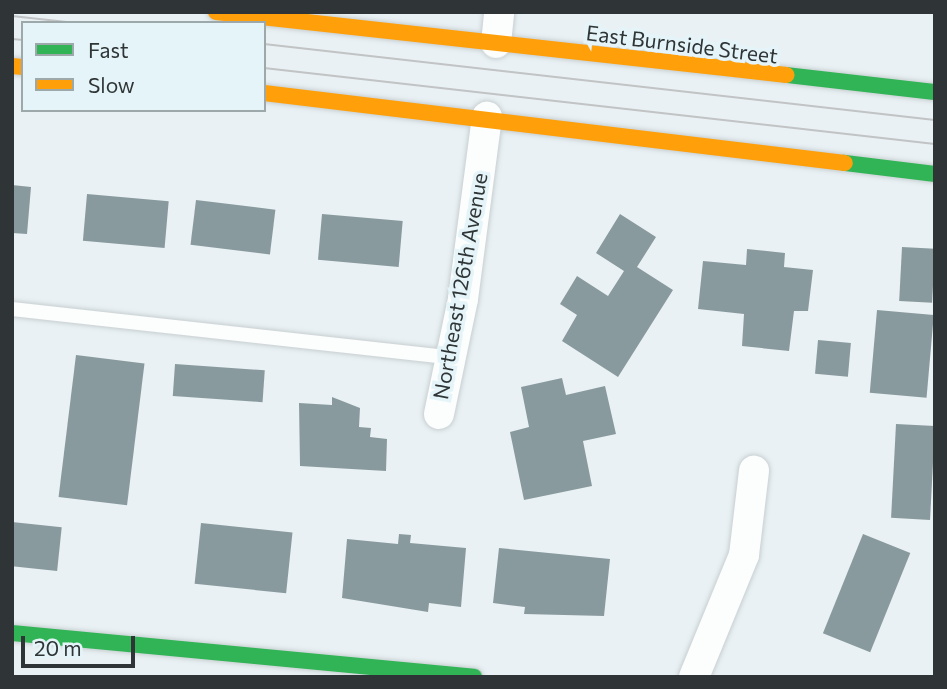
<!DOCTYPE html>
<style>
body{margin:0}
#map{position:relative;width:947px;height:689px;overflow:hidden;background:#e9f1f4;font-family:Commissioner,sans-serif}
div>[style]{position:absolute}
.building>*{inset:0;background:#899a9e;transform-origin:0 0}
.roads{filter:drop-shadow(0 0 2px #c8cfd1) drop-shadow(0 0 2px #c8cfd1)}
.lane>*{height:14px;margin:-7px;padding:0 7px;transform-origin:7px;border-radius:7px;background:#fcfdfd}
.street>*{height:30px;margin:-15px;padding:0 15px;transform-origin:15px;border-radius:15px;background:#fcfdfd}
.fast>*{height:16px;margin:-8px;padding:0 8px;transform-origin:8px;border-radius:8px;background:#30b455}
.slow>*{height:16px;margin:-8px;padding:0 8px;transform-origin:8px;border-radius:8px;background:#ff9f0a}
.tram>*{height:2px;margin:-1px;padding:0 1px;transform-origin:1px;border-radius:1px;background:#c1c3c4}
span{translate:-50% -50%;white-space:nowrap;text-align:center;line-height:1.15;-webkit-text-stroke:7px #e5f4f8;paint-order:stroke}
.street-label{font-size:21px;color:#2f3536}
.frame{position:absolute;inset:0;border:14px solid #2f3536;pointer-events:none}
.legend{position:absolute;left:21px;top:21px;width:245px;height:91px;box-sizing:border-box;background:#e5f4f8;border:2px solid #9ca8aa;margin:0;padding:9px 12px;list-style:none;font-size:21px;color:#2f3536}
.legend li{display:flex;align-items:center;gap:14px;height:35px}
.legend b{width:35px;border:2px solid #9ca8aa}
.scale{position:absolute;left:21px;top:636px;width:114px;height:32px;box-sizing:border-box;border:4px solid #2f3536;border-top:0;padding-left:9px;font-size:21px;line-height:24px;white-space:nowrap;color:#2f3536;-webkit-text-stroke:5px #e5f4f8;paint-order:stroke}
</style>
<div id="map">
<div class="building">
<div style="clip-path:polygon(12px 185px,31px 187px,27px 234px,12px 233px)"></div>
<div style="left:87px;top:194px;width:82px;height:47px;rotate:5deg"></div>
<div style="left:196px;top:200px;width:80px;height:45px;rotate:7deg"></div>
<div style="left:322px;top:214px;width:81px;height:46px;rotate:5deg"></div>
<div style="clip-path:polygon(620px 214px,656px 237px,637px 267px,673px 290px,618px 377px,562px 341px,577px 315px,560px 304px,577px 276px,608px 296px,624px 271px,596px 253px)"></div>
<div style="left:902px;top:247px;width:33px;height:54px;rotate:3deg"></div>
<div style="clip-path:polygon(747px 249px,785px 253px,784px 267px,813px 270px,808px 311px,794px 311px,789px 351px,742px 346px,744px 314px,698px 309px,703px 261px,746px 265px)"></div>
<div style="left:877px;top:310px;width:57px;height:83px;rotate:5deg"></div>
<div style="left:818px;top:340px;width:33px;height:34px;rotate:5deg"></div>
<div style="left:76px;top:355px;width:69px;height:143px;rotate:7deg"></div>
<div style="left:175px;top:364px;width:90px;height:32px;rotate:4deg"></div>
<div style="clip-path:polygon(562px 378px,566px 395px,605px 386px,616px 434px,583px 441px,592px 486px,524px 500px,510px 432px,529px 427px,521px 387px)"></div>
<div style="clip-path:polygon(332px 397px,360px 408px,359px 427px,371px 428px,370px 437px,387px 439px,386px 471px,300px 466px,299px 403px,332px 405px)"></div>
<div style="left:896px;top:424px;width:39px;height:94px;rotate:3deg"></div>
<div style="left:12px;top:522px;width:50px;height:44px;rotate:6deg"></div>
<div style="left:201px;top:523px;width:92px;height:61px;rotate:6deg"></div>
<div style="clip-path:polygon(399px 534px,411px 535px,410px 543px,466px 548px,461px 607px,429px 603px,428px 612px,342px 598px,347px 539px,398px 544px)"></div>
<div style="left:863px;top:534px;width:51px;height:107px;rotate:22deg"></div>
<div style="clip-path:polygon(499px 548px,610px 559px,604px 616px,524px 614px,525px 607px,493px 603px)"></div>
</div>
<div class="roads">
<div class="lane">
<div style="left:12px;top:309px;width:437px;rotate:6.3deg"></div>
</div>
<div class="street">
<div style="left:496px;top:43px;width:31px;rotate:-84deg"></div>
<div style="left:439px;top:414px;width:117px;rotate:-78.2deg"></div>
<div style="left:463px;top:299px;width:184px;rotate:-82.5deg"></div>
<div style="left:694px;top:677px;width:132px;rotate:-67.7deg"></div>
<div style="left:744px;top:555px;width:85px;rotate:-83.2deg"></div>
</div>
<div class="fast">
<div style="left:787px;top:75px;width:149px;rotate:6.6deg"></div>
<div style="left:845px;top:163px;width:91px;rotate:7deg"></div>
<div style="left:12px;top:633px;width:464px;rotate:5.4deg"></div>
</div>
<div class="slow">
<div style="left:216px;top:12px;width:574px;rotate:6.3deg"></div>
<div style="left:12px;top:66px;width:11px;rotate:5deg"></div>
<div style="left:264px;top:93px;width:585px;rotate:6.87deg"></div>
</div>
</div>
<div class="tram">
<div style="left:12px;top:16px;width:64px;rotate:6.2deg"></div>
<div style="left:12px;top:39px;width:11px;rotate:5deg"></div>
<div style="left:264px;top:44px;width:675px;rotate:6.46deg"></div>
<div style="left:264px;top:68px;width:675px;rotate:6.46deg"></div>
</div>
<div class="street-label">
<span style="left:682px;top:44px;rotate:7deg">East Burnside Street</span>
<span style="left:460px;top:286px;rotate:-80deg">Northeast 126th Avenue</span>
</div>
<div class="frame"></div>
<ul class="legend">
<li><b style="height:9px;background:#30b455"></b>Fast</li>
<li><b style="height:9px;background:#ff9f0a"></b>Slow</li>
</ul>
<div class="scale">20 m</div>
</div>
